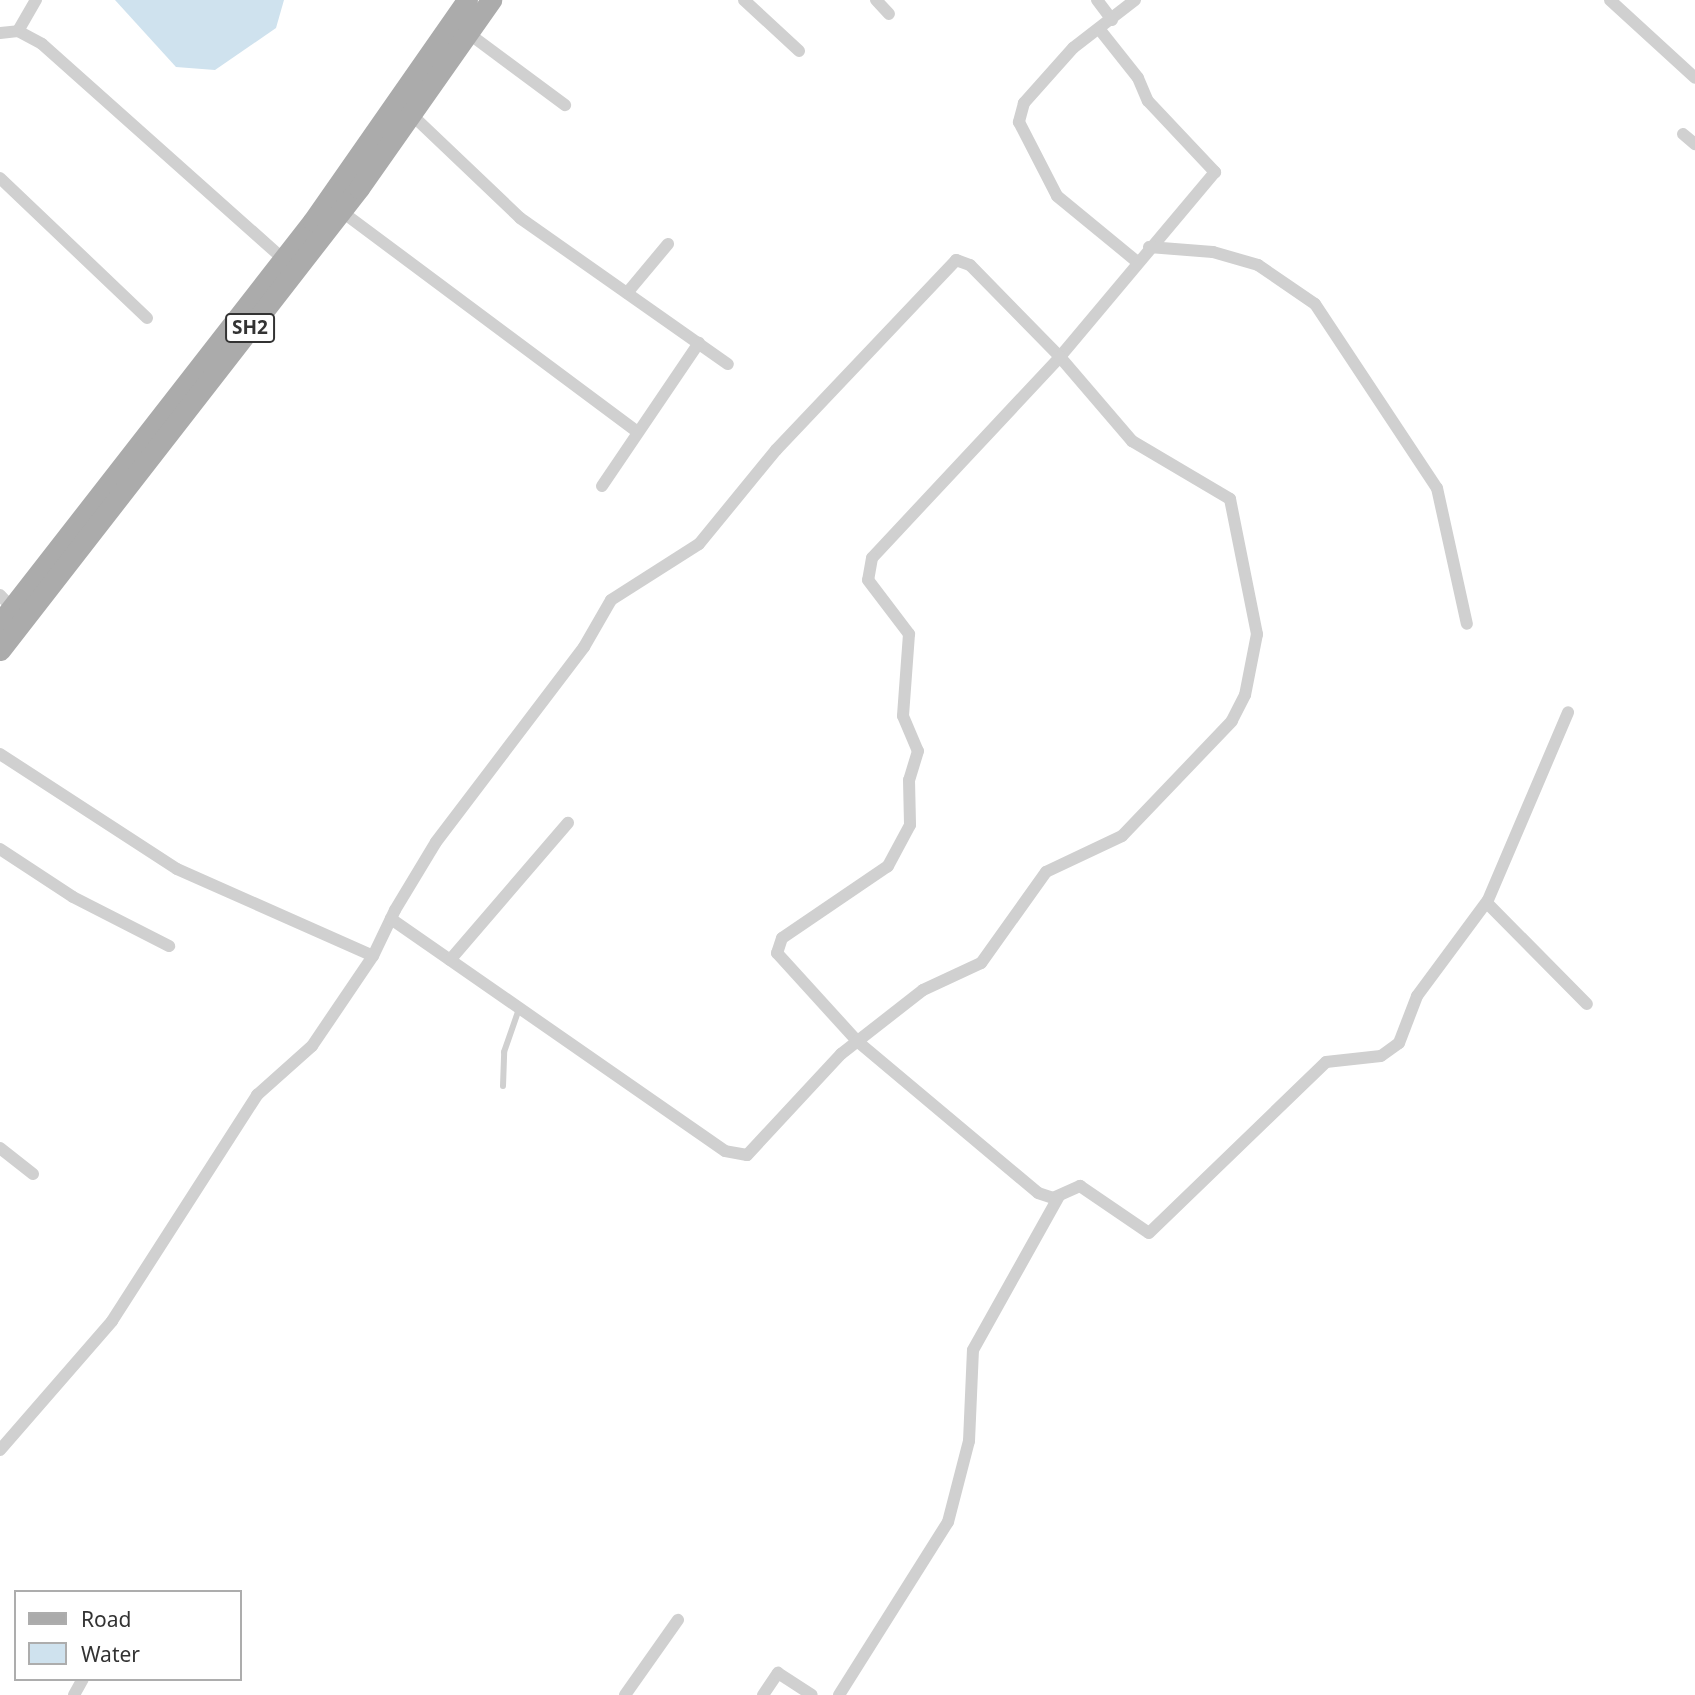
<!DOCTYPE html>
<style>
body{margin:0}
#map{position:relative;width:1695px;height:1695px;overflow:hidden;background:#fff;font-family:"Noto Sans",sans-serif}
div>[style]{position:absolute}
.water>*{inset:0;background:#cfe2ee}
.service>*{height:6px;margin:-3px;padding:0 3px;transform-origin:3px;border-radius:3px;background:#d0d0d0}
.minor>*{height:12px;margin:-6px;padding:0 6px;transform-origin:6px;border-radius:6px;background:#d0d0d0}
.primary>*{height:21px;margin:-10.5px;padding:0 10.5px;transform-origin:10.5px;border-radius:10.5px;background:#ababab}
span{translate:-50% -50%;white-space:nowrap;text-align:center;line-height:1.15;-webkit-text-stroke:7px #fff;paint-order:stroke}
.shield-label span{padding:2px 5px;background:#fff;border:2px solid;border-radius:5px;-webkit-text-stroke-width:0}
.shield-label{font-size:19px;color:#333;font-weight:700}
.legend{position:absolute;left:14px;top:1590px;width:228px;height:91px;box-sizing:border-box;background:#fff;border:2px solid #adadad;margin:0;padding:9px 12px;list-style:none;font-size:21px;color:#333}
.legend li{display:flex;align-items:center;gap:14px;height:35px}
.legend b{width:35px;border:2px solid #adadad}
</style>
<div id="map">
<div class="water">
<div style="clip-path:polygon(115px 0,284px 0,276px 28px,215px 70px,176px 67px)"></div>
</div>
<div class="service">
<div style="left:503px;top:1086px;width:34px;rotate:-88deg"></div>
<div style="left:504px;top:1052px;width:46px;rotate:-70.8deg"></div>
</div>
<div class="minor">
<div style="left:744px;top:0;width:75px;rotate:42.8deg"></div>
<div style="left:876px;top:0;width:19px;rotate:47deg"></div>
<div style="left:1097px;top:0;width:25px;rotate:53deg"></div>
<div style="left:1135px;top:0;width:78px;rotate:142.3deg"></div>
<div style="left:1073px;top:48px;width:74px;rotate:131.7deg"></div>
<div style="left:1024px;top:103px;width:20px;rotate:105deg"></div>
<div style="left:1019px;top:122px;width:83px;rotate:62.8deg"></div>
<div style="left:1057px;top:196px;width:102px;rotate:39.4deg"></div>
<div style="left:1610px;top:0;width:115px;rotate:42.5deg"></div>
<div style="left:1100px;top:30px;width:61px;rotate:51.6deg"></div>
<div style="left:1138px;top:78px;width:25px;rotate:67deg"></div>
<div style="left:1148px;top:101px;width:98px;rotate:46.7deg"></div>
<div style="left:1215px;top:172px;width:241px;rotate:130deg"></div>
<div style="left:1060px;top:357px;width:275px;rotate:133.1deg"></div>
<div style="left:872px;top:558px;width:22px;rotate:100deg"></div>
<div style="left:868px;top:580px;width:68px;rotate:52.8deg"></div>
<div style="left:909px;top:634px;width:82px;rotate:94.2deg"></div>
<div style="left:903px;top:716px;width:38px;rotate:67deg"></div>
<div style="left:918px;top:751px;width:30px;rotate:107deg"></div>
<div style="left:909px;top:780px;width:45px;rotate:88.7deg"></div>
<div style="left:910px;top:825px;width:47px;rotate:118.2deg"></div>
<div style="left:888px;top:866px;width:128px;rotate:145.8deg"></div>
<div style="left:782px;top:938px;width:16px;rotate:108deg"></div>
<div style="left:777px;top:953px;width:119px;rotate:47.7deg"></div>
<div style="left:857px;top:1041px;width:236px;rotate:40deg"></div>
<div style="left:1038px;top:1193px;width:16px;rotate:18deg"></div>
<div style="left:1053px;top:1198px;width:30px;rotate:-24deg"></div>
<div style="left:1080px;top:1186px;width:83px;rotate:34.3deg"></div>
<div style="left:1149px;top:1233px;width:246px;rotate:-44deg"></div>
<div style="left:1326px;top:1062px;width:55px;rotate:-6.2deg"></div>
<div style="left:1381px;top:1056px;width:22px;rotate:-36deg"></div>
<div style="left:1399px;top:1043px;width:50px;rotate:-69deg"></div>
<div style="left:1417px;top:996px;width:119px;rotate:-53.5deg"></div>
<div style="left:1488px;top:900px;width:204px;rotate:-66.9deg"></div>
<div style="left:18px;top:31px;width:36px;rotate:-60deg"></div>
<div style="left:0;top:33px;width:18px;rotate:-6deg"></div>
<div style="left:18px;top:31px;width:27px;rotate:28deg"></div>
<div style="left:42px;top:44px;width:323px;rotate:41.7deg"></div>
<div style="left:468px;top:33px;width:121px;rotate:36.6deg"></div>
<div style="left:412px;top:115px;width:149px;rotate:43.6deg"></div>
<div style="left:520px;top:218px;width:254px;rotate:35.1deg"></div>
<div style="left:1683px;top:134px;width:16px;rotate:40deg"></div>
<div style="left:0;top:178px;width:203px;rotate:43.6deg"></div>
<div style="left:341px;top:211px;width:368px;rotate:36.7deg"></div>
<div style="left:1149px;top:247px;width:64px;rotate:4.5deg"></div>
<div style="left:1213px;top:252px;width:47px;rotate:16.1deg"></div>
<div style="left:1258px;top:265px;width:69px;rotate:34.4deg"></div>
<div style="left:1315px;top:304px;width:221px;rotate:56.5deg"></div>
<div style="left:1437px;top:488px;width:139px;rotate:77.6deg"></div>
<div style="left:627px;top:293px;width:64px;rotate:-50.1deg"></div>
<div style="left:602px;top:486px;width:173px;rotate:-55.9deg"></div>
<div style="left:0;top:595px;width:18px;rotate:47deg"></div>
<div style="left:0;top:754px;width:211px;rotate:33deg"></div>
<div style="left:177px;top:869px;width:214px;rotate:23.9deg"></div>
<div style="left:373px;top:956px;width:51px;rotate:-64.4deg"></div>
<div style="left:395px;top:910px;width:79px;rotate:-58.9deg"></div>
<div style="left:436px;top:842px;width:245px;rotate:-52.8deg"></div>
<div style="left:584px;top:647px;width:54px;rotate:-60.1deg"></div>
<div style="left:611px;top:600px;width:104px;rotate:-32.5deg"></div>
<div style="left:699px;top:544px;width:122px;rotate:-50.7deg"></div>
<div style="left:776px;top:450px;width:262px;rotate:-46.5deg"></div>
<div style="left:956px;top:260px;width:15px;rotate:20deg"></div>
<div style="left:970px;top:265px;width:129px;rotate:45.6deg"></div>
<div style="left:1060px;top:357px;width:111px;rotate:49.4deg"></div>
<div style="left:1132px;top:441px;width:114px;rotate:30.6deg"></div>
<div style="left:1230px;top:499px;width:138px;rotate:78.7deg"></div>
<div style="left:1257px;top:634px;width:62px;rotate:101.1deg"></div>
<div style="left:1245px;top:695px;width:29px;rotate:117deg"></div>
<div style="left:1232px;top:721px;width:159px;rotate:133.7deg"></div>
<div style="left:1122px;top:836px;width:84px;rotate:154.7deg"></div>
<div style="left:1046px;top:872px;width:112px;rotate:125.5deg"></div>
<div style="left:981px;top:963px;width:64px;rotate:155deg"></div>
<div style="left:923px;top:990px;width:104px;rotate:142deg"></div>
<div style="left:841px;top:1054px;width:138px;rotate:132.9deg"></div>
<div style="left:747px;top:1155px;width:22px;rotate:-170deg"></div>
<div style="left:725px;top:1151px;width:407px;rotate:-145.2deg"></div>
<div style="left:0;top:849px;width:87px;rotate:33.3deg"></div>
<div style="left:73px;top:897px;width:108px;rotate:27deg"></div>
<div style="left:1487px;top:903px;width:142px;rotate:45.3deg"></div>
<div style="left:450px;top:960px;width:181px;rotate:-49.3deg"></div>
<div style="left:0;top:1148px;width:42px;rotate:38.2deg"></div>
<div style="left:0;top:1450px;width:171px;rotate:-49deg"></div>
<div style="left:112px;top:1321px;width:269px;rotate:-57.3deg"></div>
<div style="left:257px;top:1095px;width:74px;rotate:-41.7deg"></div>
<div style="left:312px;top:1046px;width:109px;rotate:-55.9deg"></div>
<div style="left:74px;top:1695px;width:18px;rotate:-61deg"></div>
<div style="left:625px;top:1695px;width:92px;rotate:-54.8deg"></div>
<div style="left:763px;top:1695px;width:27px;rotate:-56deg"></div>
<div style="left:778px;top:1673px;width:40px;rotate:32.9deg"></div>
<div style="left:839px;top:1695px;width:204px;rotate:-57.8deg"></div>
<div style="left:948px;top:1522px;width:84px;rotate:-75.5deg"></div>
<div style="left:969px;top:1441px;width:91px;rotate:-87.5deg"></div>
<div style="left:973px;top:1350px;width:176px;rotate:-60.8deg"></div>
</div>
<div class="primary">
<div style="left:0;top:623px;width:509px;rotate:-52.1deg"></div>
<div style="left:313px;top:221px;width:269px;rotate:-55.1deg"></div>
<div style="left:0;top:650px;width:585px;rotate:-52.15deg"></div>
<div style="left:359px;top:188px;width:230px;rotate:-54.9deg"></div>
</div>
<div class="shield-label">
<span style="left:250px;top:328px">SH2</span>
</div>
<ul class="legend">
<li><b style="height:9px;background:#ababab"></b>Road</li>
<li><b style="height:19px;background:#cfe2ee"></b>Water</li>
</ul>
</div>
